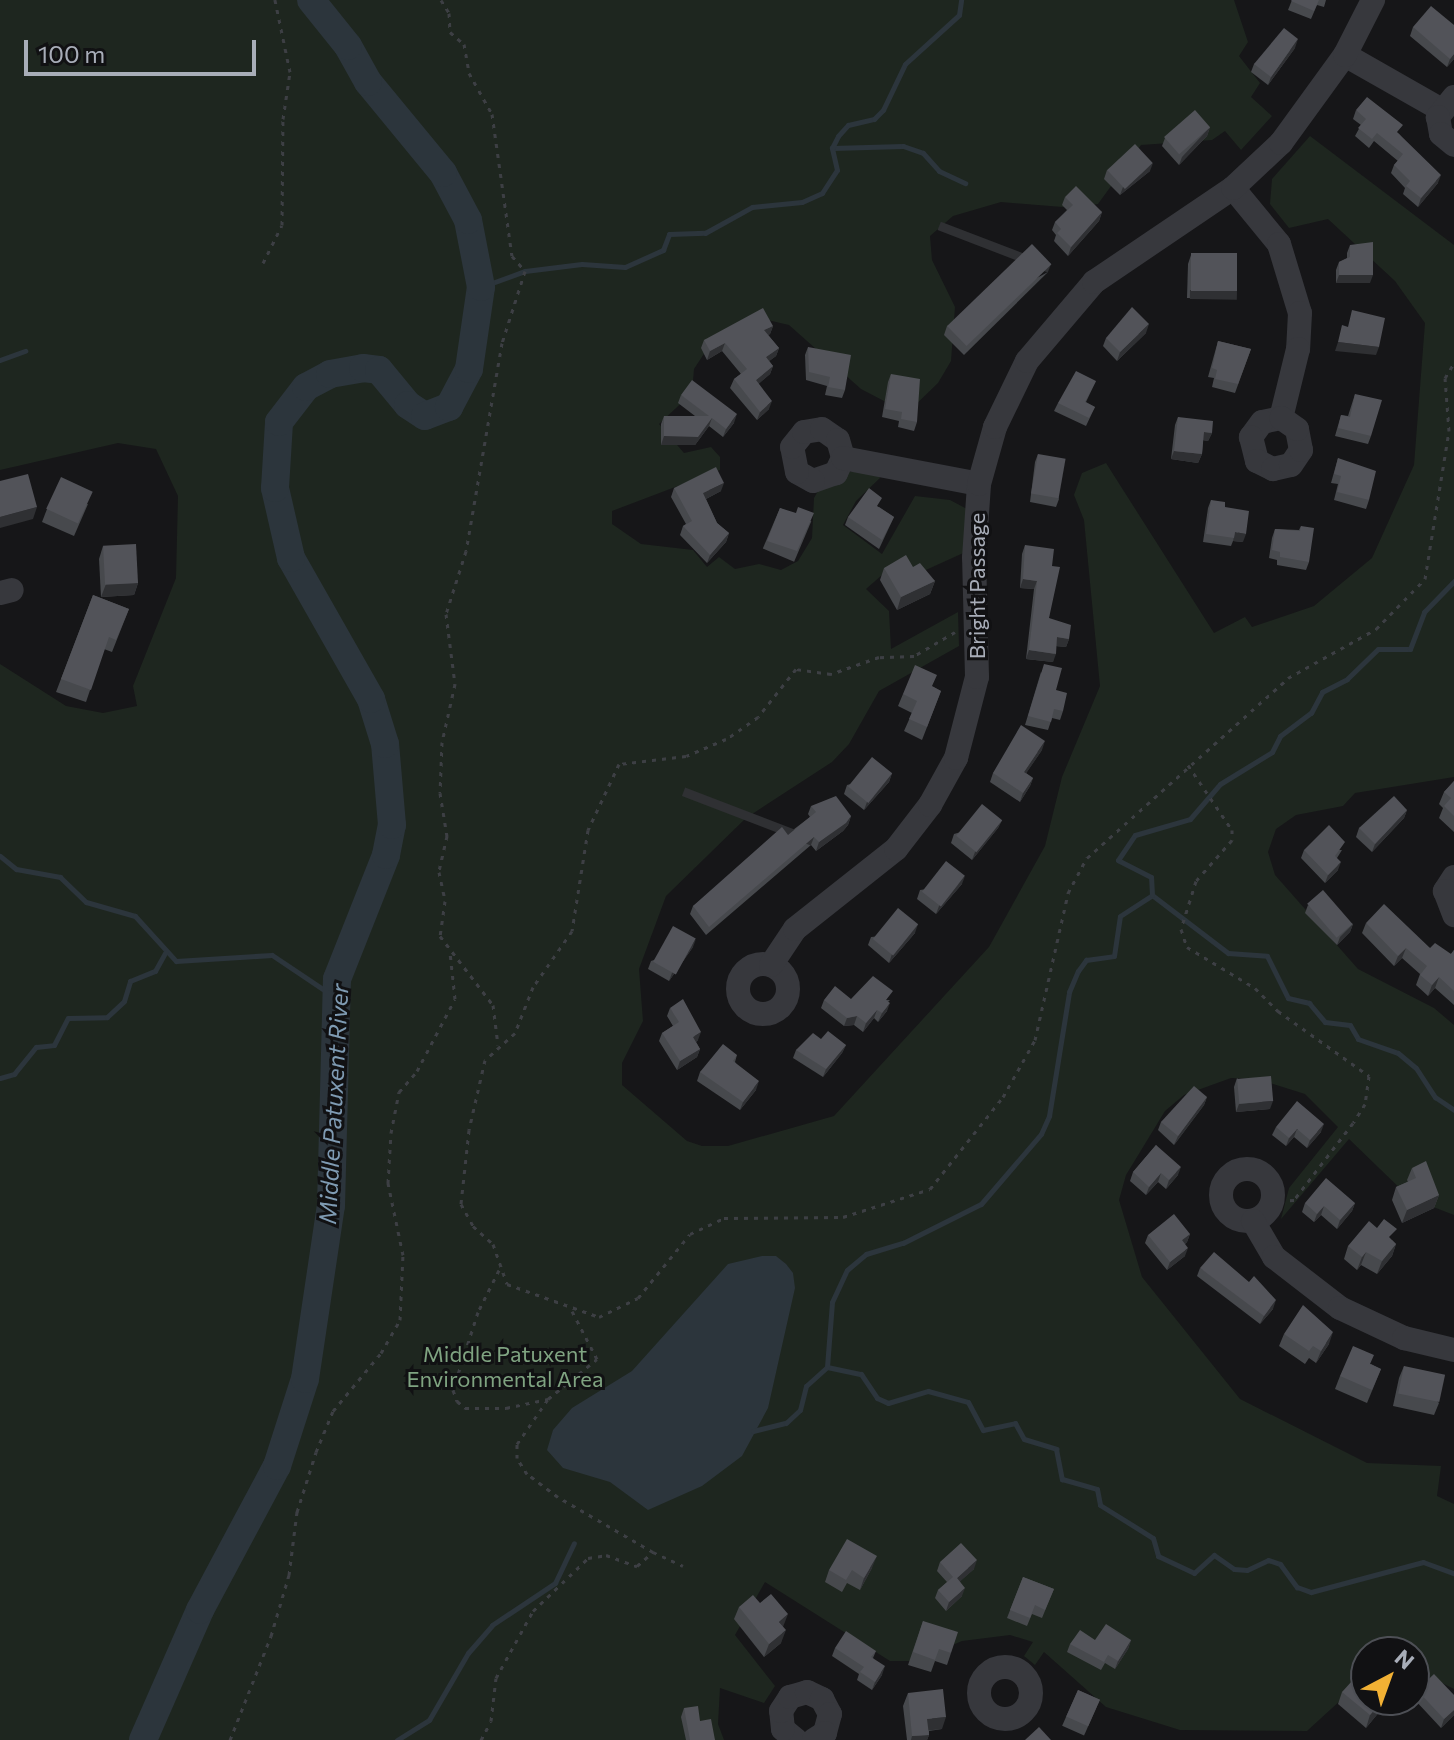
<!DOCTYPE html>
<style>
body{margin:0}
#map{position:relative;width:1454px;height:1740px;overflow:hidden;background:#161618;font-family:Commissioner,sans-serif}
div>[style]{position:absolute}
.green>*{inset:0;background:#1e261f}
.water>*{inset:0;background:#2c353c}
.stream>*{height:5px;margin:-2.5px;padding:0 2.5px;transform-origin:2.5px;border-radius:2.5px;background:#2c353c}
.river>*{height:28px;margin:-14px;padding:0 14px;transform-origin:14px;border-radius:14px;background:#2c353c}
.path>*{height:3px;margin-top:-1.5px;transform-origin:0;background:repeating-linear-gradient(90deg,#3d3f44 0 4px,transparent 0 10px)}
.minor>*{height:24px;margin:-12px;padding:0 12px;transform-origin:12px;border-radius:12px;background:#37383d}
.minor>.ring{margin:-12px;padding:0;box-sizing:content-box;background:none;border:24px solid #37383d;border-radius:50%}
.wall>*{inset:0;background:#47494d;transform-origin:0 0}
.shaded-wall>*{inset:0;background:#2f3033;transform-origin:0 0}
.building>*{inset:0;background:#525359;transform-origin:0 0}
span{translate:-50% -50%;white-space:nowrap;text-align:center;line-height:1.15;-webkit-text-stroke:6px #111113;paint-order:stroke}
.street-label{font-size:22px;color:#a8adb8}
.park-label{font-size:22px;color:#7fa381}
.water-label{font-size:24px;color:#7f9bb3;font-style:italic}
.north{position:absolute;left:1350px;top:1636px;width:80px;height:80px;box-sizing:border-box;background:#111113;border:2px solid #4d4f55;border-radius:50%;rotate:41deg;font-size:22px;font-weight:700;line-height:32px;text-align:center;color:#a8adb8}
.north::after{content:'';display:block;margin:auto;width:28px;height:36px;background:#f2b134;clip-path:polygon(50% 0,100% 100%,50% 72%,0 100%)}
.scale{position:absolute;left:24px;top:40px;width:232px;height:36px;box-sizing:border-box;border:4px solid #a8adb8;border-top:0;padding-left:10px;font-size:24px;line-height:28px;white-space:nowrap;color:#a8adb8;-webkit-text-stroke:6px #111113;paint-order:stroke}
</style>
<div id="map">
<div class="green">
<div style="clip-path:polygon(0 0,1234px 0,1248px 42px,1239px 56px,1260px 83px,1251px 97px,1272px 116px,1241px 150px,1225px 131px,1212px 140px,1141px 145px,1098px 204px,1075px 208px,1001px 202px,953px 216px,930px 236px,932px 260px,955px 307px,951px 361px,938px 383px,907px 413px,861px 389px,789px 325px,754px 317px,713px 340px,694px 369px,692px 393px,659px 424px,684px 453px,711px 447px,720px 457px,720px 470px,612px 511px,612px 524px,641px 544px,693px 550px,707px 567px,719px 557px,735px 569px,759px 564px,781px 570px,798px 561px,812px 538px,814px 498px,822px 484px,849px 472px,874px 469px,880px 478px,856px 501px,843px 525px,882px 554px,915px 496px,950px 500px,967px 509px,972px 549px,917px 574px,882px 575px,866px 589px,889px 611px,891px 649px,958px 612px,959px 646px,879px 691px,849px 744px,832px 762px,746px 818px,666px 896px,639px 969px,643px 1021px,622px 1063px,622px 1085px,687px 1141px,702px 1146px,728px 1146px,834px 1116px,989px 947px,1045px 846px,1062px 777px,1100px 686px,1084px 520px,1074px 495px,1082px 473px,1106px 463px,1214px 633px,1245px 617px,1252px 627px,1314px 606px,1372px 558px,1414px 465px,1425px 323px,1395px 281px,1328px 219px,1289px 228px,1270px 204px,1272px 179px,1310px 136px,1454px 245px,1454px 777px,1355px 793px,1343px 806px,1296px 815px,1276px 829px,1268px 852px,1275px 875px,1358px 969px,1434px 1008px,1454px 1025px,1454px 1215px,1410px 1198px,1349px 1139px,1281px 1219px,1289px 1188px,1338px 1127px,1305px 1094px,1257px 1079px,1231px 1078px,1184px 1095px,1165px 1111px,1126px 1175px,1119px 1200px,1142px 1277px,1240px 1399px,1367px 1463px,1441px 1466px,1437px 1496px,1454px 1504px,1454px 1689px,1414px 1669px,1414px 1652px,1366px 1652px,1366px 1677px,1307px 1731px,1180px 1730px,1106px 1707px,1044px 1652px,1035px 1665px,1024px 1656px,1033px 1642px,1010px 1635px,962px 1641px,915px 1661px,890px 1661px,765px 1582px,735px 1635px,775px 1686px,764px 1703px,720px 1688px,718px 1724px,724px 1740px,0 1740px,0 664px,66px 706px,103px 713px,137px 706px,133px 686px,176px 578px,178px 496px,156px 449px,118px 443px,0 470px)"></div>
</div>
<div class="water">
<div style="clip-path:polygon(762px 1256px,776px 1256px,786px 1264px,793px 1273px,795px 1288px,768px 1408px,742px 1456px,702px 1486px,648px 1510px,610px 1482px,563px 1468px,547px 1450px,553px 1430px,572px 1408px,632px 1371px,728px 1264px)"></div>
</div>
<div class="stream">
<div style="left:832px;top:148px;width:71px;rotate:-1.6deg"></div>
<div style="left:903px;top:146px;width:21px;rotate:19deg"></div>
<div style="left:923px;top:153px;width:24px;rotate:48deg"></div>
<div style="left:939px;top:171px;width:29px;rotate:25deg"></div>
<div style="left:481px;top:287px;width:47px;rotate:-20deg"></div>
<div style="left:525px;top:271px;width:57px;rotate:-7deg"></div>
<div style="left:582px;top:264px;width:43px;rotate:4deg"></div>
<div style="left:625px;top:267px;width:42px;rotate:-24.1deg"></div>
<div style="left:663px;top:250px;width:17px;rotate:-69deg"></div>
<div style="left:669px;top:234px;width:36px;rotate:-2deg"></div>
<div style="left:705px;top:233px;width:54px;rotate:-29deg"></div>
<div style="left:752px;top:207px;width:50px;rotate:-5.7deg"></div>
<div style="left:802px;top:202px;width:22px;rotate:-24deg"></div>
<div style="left:822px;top:193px;width:27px;rotate:-57deg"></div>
<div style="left:837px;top:170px;width:23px;rotate:-103deg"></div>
<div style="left:832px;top:148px;width:13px;rotate:-63deg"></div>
<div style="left:838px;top:136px;width:15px;rotate:-48deg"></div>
<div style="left:848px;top:125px;width:27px;rotate:-13deg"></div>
<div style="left:874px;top:119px;width:13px;rotate:-45deg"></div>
<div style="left:883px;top:110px;width:51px;rotate:-64.4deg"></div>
<div style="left:905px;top:64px;width:73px;rotate:-42.2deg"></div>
<div style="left:959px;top:15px;width:15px;rotate:-82deg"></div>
<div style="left:0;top:360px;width:27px;rotate:-20deg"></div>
<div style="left:0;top:856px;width:21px;rotate:39deg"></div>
<div style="left:16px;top:869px;width:45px;rotate:10.3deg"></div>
<div style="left:60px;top:877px;width:36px;rotate:44deg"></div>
<div style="left:86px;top:902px;width:51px;rotate:15.9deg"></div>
<div style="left:135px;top:916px;width:61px;rotate:47.7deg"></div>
<div style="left:176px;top:961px;width:96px;rotate:-3.6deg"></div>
<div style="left:272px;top:955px;width:77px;rotate:33.9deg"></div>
<div style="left:1152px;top:895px;width:96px;rotate:37.3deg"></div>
<div style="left:1228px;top:953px;width:39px;rotate:4deg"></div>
<div style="left:1267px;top:956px;width:47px;rotate:63.4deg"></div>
<div style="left:1288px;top:998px;width:22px;rotate:13deg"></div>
<div style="left:1309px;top:1003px;width:25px;rotate:50deg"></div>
<div style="left:1325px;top:1022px;width:25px;rotate:7deg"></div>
<div style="left:1350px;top:1025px;width:16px;rotate:60deg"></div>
<div style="left:1358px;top:1039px;width:42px;rotate:19.3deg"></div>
<div style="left:1398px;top:1053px;width:23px;rotate:40deg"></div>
<div style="left:1416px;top:1068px;width:35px;rotate:57deg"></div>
<div style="left:1435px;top:1097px;width:23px;rotate:34deg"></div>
<div style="left:0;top:1078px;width:15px;rotate:-16deg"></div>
<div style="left:14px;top:1074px;width:35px;rotate:-51deg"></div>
<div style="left:36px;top:1047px;width:18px;rotate:-6deg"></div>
<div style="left:54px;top:1045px;width:30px;rotate:-63deg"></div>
<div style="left:68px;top:1018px;width:39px;rotate:-1deg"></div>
<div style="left:107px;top:1017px;width:23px;rotate:-43deg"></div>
<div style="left:124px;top:1001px;width:21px;rotate:-73deg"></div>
<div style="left:130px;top:981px;width:27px;rotate:-22deg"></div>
<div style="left:155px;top:971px;width:21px;rotate:-61deg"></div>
<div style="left:827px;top:1367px;width:35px;rotate:12deg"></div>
<div style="left:861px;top:1374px;width:29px;rotate:56deg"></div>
<div style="left:877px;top:1398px;width:12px;rotate:24deg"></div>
<div style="left:888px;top:1403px;width:42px;rotate:-16.7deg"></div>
<div style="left:928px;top:1391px;width:41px;rotate:15.4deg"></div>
<div style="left:968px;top:1402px;width:32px;rotate:62deg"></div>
<div style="left:983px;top:1430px;width:33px;rotate:-12deg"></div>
<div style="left:1015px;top:1423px;width:18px;rotate:61deg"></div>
<div style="left:1024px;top:1439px;width:34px;rotate:17deg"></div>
<div style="left:1056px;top:1449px;width:31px;rotate:79deg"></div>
<div style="left:1062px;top:1479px;width:36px;rotate:16deg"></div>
<div style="left:1097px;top:1489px;width:16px;rotate:79deg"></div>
<div style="left:1100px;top:1505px;width:62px;rotate:31.9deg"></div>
<div style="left:1153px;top:1538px;width:19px;rotate:74deg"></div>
<div style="left:1158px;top:1556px;width:40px;rotate:25deg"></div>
<div style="left:1194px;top:1573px;width:27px;rotate:-42deg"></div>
<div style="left:1214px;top:1555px;width:24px;rotate:35deg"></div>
<div style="left:1234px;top:1569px;width:13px;rotate:4deg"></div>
<div style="left:1247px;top:1570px;width:23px;rotate:-25deg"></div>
<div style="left:1268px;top:1560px;width:13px;rotate:18deg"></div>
<div style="left:1280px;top:1564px;width:29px;rotate:54deg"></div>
<div style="left:1297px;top:1587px;width:15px;rotate:20deg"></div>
<div style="left:1311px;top:1592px;width:116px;rotate:-15deg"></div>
<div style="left:1423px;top:1562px;width:33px;rotate:20deg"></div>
<div style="left:753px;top:1431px;width:34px;rotate:-14deg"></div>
<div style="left:786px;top:1423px;width:19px;rotate:-43deg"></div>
<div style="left:800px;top:1410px;width:25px;rotate:-76deg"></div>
<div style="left:806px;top:1386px;width:28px;rotate:-42deg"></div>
<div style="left:827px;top:1367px;width:65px;rotate:-85.6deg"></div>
<div style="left:832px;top:1302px;width:35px;rotate:-65deg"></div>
<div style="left:847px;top:1270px;width:25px;rotate:-40deg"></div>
<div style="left:866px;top:1254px;width:39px;rotate:-17deg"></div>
<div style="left:903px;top:1243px;width:87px;rotate:-26.6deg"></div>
<div style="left:981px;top:1204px;width:92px;rotate:-49.4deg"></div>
<div style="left:1041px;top:1134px;width:20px;rotate:-66deg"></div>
<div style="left:1049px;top:1116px;width:126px;rotate:-80.8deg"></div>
<div style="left:1069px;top:992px;width:23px;rotate:-67deg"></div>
<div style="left:1078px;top:971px;width:14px;rotate:-54deg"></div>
<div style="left:1086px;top:960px;width:28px;rotate:-8deg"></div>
<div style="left:1114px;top:956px;width:40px;rotate:-81.5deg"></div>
<div style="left:1120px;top:916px;width:38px;rotate:-33deg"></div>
<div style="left:1152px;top:895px;width:18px;rotate:-93deg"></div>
<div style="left:1151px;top:877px;width:37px;rotate:-153deg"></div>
<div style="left:1118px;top:860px;width:30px;rotate:-56deg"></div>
<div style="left:1135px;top:835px;width:57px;rotate:-16.2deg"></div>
<div style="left:1190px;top:819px;width:46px;rotate:-49.4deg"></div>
<div style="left:1220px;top:784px;width:61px;rotate:-31.6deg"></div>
<div style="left:1272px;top:752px;width:18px;rotate:-63deg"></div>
<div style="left:1280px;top:736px;width:39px;rotate:-37deg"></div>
<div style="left:1311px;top:713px;width:24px;rotate:-62deg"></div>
<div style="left:1322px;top:692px;width:28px;rotate:-27deg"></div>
<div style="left:1347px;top:679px;width:43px;rotate:-44.1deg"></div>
<div style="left:1378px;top:649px;width:32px"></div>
<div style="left:1410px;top:649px;width:40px;rotate:-69deg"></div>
<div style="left:1424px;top:612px;width:43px;rotate:-45.9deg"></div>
<div style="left:397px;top:1740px;width:38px;rotate:-32deg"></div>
<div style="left:429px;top:1720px;width:78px;rotate:-59.8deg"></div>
<div style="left:468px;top:1653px;width:37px;rotate:-49deg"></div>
<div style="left:492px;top:1625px;width:76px;rotate:-33.7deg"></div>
<div style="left:555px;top:1583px;width:44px;rotate:-64.6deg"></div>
</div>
<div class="river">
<div style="left:143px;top:1740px;width:142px;rotate:-66.3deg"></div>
<div style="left:200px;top:1610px;width:163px;rotate:-61.9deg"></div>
<div style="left:277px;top:1466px;width:91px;rotate:-72.2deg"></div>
<div style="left:305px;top:1379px;width:175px;rotate:-81.5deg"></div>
<div style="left:331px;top:1206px;width:227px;rotate:-88.5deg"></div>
<div style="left:337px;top:979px;width:133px;rotate:-68.4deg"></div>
<div style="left:386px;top:855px;width:31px;rotate:-79deg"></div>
<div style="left:392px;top:825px;width:81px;rotate:-94.9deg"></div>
<div style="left:385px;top:744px;width:47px;rotate:-107.3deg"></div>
<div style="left:371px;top:699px;width:162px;rotate:-119.6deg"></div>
<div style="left:291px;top:558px;width:72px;rotate:-102.9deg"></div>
<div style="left:275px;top:488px;width:66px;rotate:-86.5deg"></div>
<div style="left:279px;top:422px;width:44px;rotate:-52.4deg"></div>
<div style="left:306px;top:387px;width:27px;rotate:-28deg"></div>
<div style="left:330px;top:374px;width:34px;rotate:-10deg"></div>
<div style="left:363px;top:368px;width:16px;rotate:7deg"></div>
<div style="left:379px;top:370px;width:45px;rotate:50.4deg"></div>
<div style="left:408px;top:405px;width:20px;rotate:33deg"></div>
<div style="left:425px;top:416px;width:26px;rotate:-21deg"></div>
<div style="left:449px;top:407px;width:43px;rotate:-62.2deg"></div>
<div style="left:469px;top:369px;width:83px;rotate:-81.7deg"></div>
<div style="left:481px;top:287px;width:68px;rotate:-101deg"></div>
<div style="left:468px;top:220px;width:53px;rotate:-118deg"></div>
<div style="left:443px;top:173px;width:118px;rotate:-129.5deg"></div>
<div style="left:368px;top:82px;width:41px;rotate:-119.1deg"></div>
<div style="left:348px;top:46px;width:59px;rotate:-128.8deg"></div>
</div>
<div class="path">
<div style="left:441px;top:0;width:15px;rotate:58deg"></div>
<div style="left:449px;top:13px;width:19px;rotate:87deg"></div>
<div style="left:450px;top:32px;width:18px;rotate:41deg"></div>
<div style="left:464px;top:44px;width:29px;rotate:80deg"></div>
<div style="left:469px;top:73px;width:47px;rotate:60.7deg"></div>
<div style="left:492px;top:114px;width:143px;rotate:82deg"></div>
<div style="left:512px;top:256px;width:20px;rotate:49deg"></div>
<div style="left:525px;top:271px;width:76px;rotate:107.7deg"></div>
<div style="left:502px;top:343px;width:211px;rotate:99.8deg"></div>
<div style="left:466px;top:551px;width:66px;rotate:107.6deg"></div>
<div style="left:446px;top:614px;width:71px;rotate:82.7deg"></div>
<div style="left:455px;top:684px;width:59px;rotate:102.6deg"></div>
<div style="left:442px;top:742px;width:51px;rotate:92.2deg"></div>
<div style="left:440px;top:793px;width:44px;rotate:80.8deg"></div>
<div style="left:447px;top:836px;width:37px;rotate:103deg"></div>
<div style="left:439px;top:872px;width:30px;rotate:78deg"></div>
<div style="left:445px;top:901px;width:35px;rotate:98deg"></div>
<div style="left:440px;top:936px;width:87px;rotate:52.5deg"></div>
<div style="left:493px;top:1005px;width:40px;rotate:82.9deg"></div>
<div style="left:263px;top:263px;width:42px;rotate:-63.4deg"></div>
<div style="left:282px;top:225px;width:106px;rotate:-89.5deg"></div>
<div style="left:283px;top:119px;width:48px;rotate:-81.5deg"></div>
<div style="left:290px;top:72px;width:74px;rotate:-101.8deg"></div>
<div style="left:955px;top:632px;width:48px;rotate:149.7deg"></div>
<div style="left:914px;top:656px;width:35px;rotate:178deg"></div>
<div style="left:879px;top:657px;width:51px;rotate:160.5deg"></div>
<div style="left:831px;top:674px;width:35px;rotate:-172deg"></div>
<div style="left:796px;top:669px;width:61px;rotate:128.4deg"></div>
<div style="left:758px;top:717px;width:39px;rotate:145deg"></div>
<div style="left:726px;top:739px;width:43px;rotate:157deg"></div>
<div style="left:686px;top:756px;width:67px;rotate:173.2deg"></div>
<div style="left:619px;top:764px;width:73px;rotate:115.2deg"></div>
<div style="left:588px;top:830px;width:102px;rotate:99deg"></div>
<div style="left:572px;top:931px;width:68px;rotate:124.9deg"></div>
<div style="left:533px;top:987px;width:49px;rotate:111.4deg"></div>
<div style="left:515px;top:1033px;width:40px;rotate:138deg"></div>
<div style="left:485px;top:1060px;width:72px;rotate:102.9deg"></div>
<div style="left:469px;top:1130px;width:74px;rotate:96.2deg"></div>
<div style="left:461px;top:1204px;width:25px;rotate:61deg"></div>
<div style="left:473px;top:1226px;width:27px;rotate:42deg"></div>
<div style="left:493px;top:1244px;width:42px;rotate:70.7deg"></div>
<div style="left:507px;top:1284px;width:98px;rotate:19.7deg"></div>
<div style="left:599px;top:1317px;width:43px;rotate:-26deg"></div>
<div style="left:638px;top:1298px;width:82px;rotate:-50.9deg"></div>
<div style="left:690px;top:1234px;width:38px;rotate:-25deg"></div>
<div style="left:724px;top:1218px;width:119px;rotate:-0.5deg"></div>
<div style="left:843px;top:1217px;width:91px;rotate:-17.8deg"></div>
<div style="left:930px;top:1189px;width:117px;rotate:-51.6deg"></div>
<div style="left:1003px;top:1097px;width:65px;rotate:-60.7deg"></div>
<div style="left:1035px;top:1040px;width:151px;rotate:-77.3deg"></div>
<div style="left:1068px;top:893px;width:40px;rotate:-62deg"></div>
<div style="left:1087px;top:858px;width:270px;rotate:-41.8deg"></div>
<div style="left:1288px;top:678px;width:101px;rotate:-29.1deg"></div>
<div style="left:1376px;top:629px;width:70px;rotate:-45.6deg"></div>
<div style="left:1425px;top:579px;width:150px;rotate:-80.8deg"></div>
<div style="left:1449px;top:431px;width:53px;rotate:-94.3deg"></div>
<div style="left:1445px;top:378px;width:17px;rotate:-59deg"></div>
<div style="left:1188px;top:765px;width:78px;rotate:55.9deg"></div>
<div style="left:1232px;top:830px;width:10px;rotate:90deg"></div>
<div style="left:1232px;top:840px;width:55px;rotate:131.3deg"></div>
<div style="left:1196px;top:881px;width:50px;rotate:107.4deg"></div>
<div style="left:1181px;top:929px;width:19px;rotate:72deg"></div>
<div style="left:1187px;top:947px;width:79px;rotate:31.1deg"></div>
<div style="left:1255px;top:988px;width:33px;rotate:45deg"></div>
<div style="left:1278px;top:1011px;width:112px;rotate:35.5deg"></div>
<div style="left:1369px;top:1076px;width:28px;rotate:98deg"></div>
<div style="left:1365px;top:1104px;width:22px;rotate:122deg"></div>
<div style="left:1353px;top:1123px;width:97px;rotate:127.5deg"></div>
<div style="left:1294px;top:1200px;width:21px;rotate:177deg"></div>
<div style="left:499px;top:1270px;width:47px;rotate:116.6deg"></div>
<div style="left:478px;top:1312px;width:82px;rotate:107.8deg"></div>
<div style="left:453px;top:1390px;width:12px;rotate:70deg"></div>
<div style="left:457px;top:1401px;width:11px;rotate:41deg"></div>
<div style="left:465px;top:1408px;width:41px"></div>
<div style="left:506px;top:1408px;width:43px;rotate:-12.1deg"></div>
<div style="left:653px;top:1552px;width:33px;rotate:25deg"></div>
<div style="left:230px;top:1740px;width:112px;rotate:-68.5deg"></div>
<div style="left:271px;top:1636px;width:64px;rotate:-73.6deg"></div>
<div style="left:289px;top:1575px;width:64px;rotate:-82.8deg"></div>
<div style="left:297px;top:1512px;width:63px;rotate:-72.4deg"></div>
<div style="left:316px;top:1452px;width:44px;rotate:-67.5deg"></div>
<div style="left:333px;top:1411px;width:75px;rotate:-50.4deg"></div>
<div style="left:381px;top:1353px;width:38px;rotate:-60deg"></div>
<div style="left:400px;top:1320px;width:65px;rotate:-87.4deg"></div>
<div style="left:403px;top:1255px;width:74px;rotate:-101.8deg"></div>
<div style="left:388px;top:1183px;width:50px;rotate:-86.6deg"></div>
<div style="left:391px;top:1133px;width:42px;rotate:-79deg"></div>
<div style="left:399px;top:1092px;width:28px;rotate:-49deg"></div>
<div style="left:417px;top:1071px;width:81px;rotate:-62.2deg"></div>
<div style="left:455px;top:999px;width:47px;rotate:-96.1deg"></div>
<div style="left:481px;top:1740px;width:21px;rotate:-62deg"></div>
<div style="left:491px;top:1721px;width:43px;rotate:-83.4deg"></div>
<div style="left:496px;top:1678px;width:77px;rotate:-61.1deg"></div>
<div style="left:533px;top:1611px;width:76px;rotate:-43.9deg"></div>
<div style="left:588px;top:1558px;width:18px;rotate:-9deg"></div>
<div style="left:606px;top:1555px;width:33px;rotate:20deg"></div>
<div style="left:637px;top:1566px;width:21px;rotate:-41deg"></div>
<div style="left:653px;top:1552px;width:110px;rotate:-149.9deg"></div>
<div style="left:558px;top:1497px;width:39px;rotate:-143deg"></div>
<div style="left:527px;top:1474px;width:19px;rotate:-122deg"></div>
<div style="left:517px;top:1458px;width:14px;rotate:-90deg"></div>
<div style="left:517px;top:1444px;width:55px;rotate:-55.4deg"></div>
<div style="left:548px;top:1399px;width:63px;rotate:-39.2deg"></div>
<div style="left:597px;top:1359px;width:54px;rotate:-117.5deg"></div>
</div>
<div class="minor">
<div style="left:1345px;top:55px;width:109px;rotate:29.6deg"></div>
<div style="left:1454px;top:97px;width:26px;rotate:129deg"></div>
<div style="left:1438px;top:117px;width:17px;rotate:80deg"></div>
<div style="left:1441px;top:134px;width:17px;rotate:40deg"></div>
<div style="left:1233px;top:188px;width:72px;rotate:50.6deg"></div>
<div style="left:1279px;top:244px;width:72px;rotate:73.1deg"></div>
<div style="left:1300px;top:313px;width:36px;rotate:93deg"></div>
<div style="left:1298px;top:349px;width:71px;rotate:103.8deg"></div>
<div style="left:1281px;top:418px;width:19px;rotate:168deg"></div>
<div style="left:1262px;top:422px;width:19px;rotate:126deg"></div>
<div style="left:1251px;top:437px;width:25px;rotate:76deg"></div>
<div style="left:1257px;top:461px;width:18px;rotate:27deg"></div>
<div style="left:1273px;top:469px;width:18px;rotate:-13deg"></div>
<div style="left:1291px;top:465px;width:18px;rotate:-56deg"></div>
<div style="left:1301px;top:450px;width:21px;rotate:-101deg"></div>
<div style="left:1297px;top:429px;width:19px;rotate:-145deg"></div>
<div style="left:843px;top:458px;width:17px;rotate:115deg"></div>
<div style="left:836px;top:473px;width:24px;rotate:161deg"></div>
<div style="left:813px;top:481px;width:18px;rotate:-151deg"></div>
<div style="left:797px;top:472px;width:25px;rotate:-101deg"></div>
<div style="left:792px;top:447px;width:19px;rotate:-51deg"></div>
<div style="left:804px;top:432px;width:18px;rotate:-9deg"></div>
<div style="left:822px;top:429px;width:19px;rotate:35deg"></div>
<div style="left:838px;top:440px;width:19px;rotate:74deg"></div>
<div style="left:843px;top:458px;width:138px;rotate:10.8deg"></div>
<div style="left:0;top:593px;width:12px;rotate:-14deg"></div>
<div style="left:1454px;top:877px;width:17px;rotate:123deg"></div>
<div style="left:1445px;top:891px;width:26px;rotate:69deg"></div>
<div class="ring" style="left:738px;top:964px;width:26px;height:26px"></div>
<div style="left:771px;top:965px;width:43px;rotate:-56.3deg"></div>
<div style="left:795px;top:929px;width:129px;rotate:-38.4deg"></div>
<div style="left:896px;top:849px;width:56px;rotate:-52.3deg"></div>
<div style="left:930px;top:805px;width:54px;rotate:-61deg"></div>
<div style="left:956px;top:758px;width:84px;rotate:-75.5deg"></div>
<div style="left:977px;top:677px;width:119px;rotate:-91.4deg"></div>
<div style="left:974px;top:558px;width:74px;rotate:-86.1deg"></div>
<div style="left:979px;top:484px;width:59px;rotate:-74.3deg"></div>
<div style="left:995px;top:427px;width:73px;rotate:-64.1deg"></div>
<div style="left:1027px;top:361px;width:104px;rotate:-49.7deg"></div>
<div style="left:1094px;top:282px;width:168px;rotate:-34.1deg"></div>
<div style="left:1233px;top:188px;width:66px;rotate:-43.2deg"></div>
<div style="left:1281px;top:143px;width:109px;rotate:-54deg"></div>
<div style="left:1345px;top:55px;width:62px;rotate:-63deg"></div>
<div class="ring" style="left:1221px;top:1169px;width:28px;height:28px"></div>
<div style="left:1253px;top:1221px;width:42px;rotate:59.7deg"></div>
<div style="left:1274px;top:1257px;width:83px;rotate:37.7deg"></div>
<div style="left:1340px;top:1308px;width:71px;rotate:25.1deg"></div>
<div style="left:1404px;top:1338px;width:51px;rotate:13.5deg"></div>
<div class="ring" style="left:979px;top:1667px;width:28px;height:28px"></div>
<div style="left:796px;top:1740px;width:17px;rotate:-140deg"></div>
<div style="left:783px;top:1729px;width:18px;rotate:-96deg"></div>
<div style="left:781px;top:1711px;width:17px;rotate:-57deg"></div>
<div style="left:790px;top:1697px;width:18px;rotate:-16deg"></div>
<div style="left:807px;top:1692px;width:17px;rotate:25deg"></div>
<div style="left:822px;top:1699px;width:17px;rotate:62deg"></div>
<div style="left:830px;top:1714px;width:20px;rotate:105deg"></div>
<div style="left:825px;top:1733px;width:13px;rotate:148deg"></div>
</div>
<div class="wall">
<div style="clip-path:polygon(1292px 0,1326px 0,1324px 7px,1317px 5px,1311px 19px,1288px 10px)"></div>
<div style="clip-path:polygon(1454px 25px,1454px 59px,1447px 67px,1410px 36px,1413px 27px)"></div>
<div style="clip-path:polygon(1295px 48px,1268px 85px,1251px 72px,1254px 64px)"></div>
<div style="clip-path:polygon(1356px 110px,1399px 134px,1438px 183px,1418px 207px,1403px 194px,1405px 188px,1391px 173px,1394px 165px,1398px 161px,1374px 141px,1369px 148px,1355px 136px,1361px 125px,1353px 119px)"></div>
<div style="clip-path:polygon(1210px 127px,1207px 136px,1179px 165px,1162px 146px,1165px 138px)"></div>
<div style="clip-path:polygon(1107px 170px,1150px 171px,1120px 195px,1104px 179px)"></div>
<div style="clip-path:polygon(1065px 197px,1102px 212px,1099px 221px,1068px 256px,1054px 241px,1056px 235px,1052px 230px,1055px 222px,1067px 210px,1062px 205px)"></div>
<div style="clip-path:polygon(1350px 245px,1370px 283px,1336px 283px,1336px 270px,1339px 262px,1347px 258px,1347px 253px)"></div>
<div style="clip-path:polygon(1191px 255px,1234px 299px,1187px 298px,1188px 264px)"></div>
<div style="clip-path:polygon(1048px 272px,964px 355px,944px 335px,947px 326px)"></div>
<div style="clip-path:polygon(773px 326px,770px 334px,768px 335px,779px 348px,776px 356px,769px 361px,773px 366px,770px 374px,758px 384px,769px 409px,757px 420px,730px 388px,734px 379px,741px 374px,722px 351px,707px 360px,701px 348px,704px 340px)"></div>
<div style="clip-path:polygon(1146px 333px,1117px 361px,1103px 346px,1106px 338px)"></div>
<div style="clip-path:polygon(1218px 341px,1251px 349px,1235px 393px,1212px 387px,1214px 378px,1208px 377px)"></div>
<div style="clip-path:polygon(808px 347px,845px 390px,842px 398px,825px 395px,827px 386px,806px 380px,805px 355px)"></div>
<div style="clip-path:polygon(891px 374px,917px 422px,914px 431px,898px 427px,899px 421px,882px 417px,888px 382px)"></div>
<div style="clip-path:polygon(1096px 381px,1086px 402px,1095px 407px,1086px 426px,1054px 411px,1058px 403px)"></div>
<div style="clip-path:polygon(1355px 394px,1371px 436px,1368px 444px,1335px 436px,1341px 415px,1348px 416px)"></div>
<div style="clip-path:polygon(681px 395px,734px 423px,723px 437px,709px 426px,695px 445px,661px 445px,661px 424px,664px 416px,695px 416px,678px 403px)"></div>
<div style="clip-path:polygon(1178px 417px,1212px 433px,1208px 441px,1203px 440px,1202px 454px,1198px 463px,1171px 459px,1175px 425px)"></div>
<div style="clip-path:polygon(1038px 454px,1059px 499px,1056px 507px,1030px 502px,1035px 462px)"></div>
<div style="clip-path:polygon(1338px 458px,1369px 500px,1366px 509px,1334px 500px,1338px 484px,1331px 483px)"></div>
<div style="clip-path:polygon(674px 488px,721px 491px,706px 499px,717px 523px,729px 533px,726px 542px,707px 563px,680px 535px,683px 526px,686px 524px,671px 497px)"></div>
<div style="clip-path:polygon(1211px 500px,1225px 507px,1243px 542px,1233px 541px,1231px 546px,1203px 542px,1208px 508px)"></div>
<div style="clip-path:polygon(88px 504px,74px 536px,42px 522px,47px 509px)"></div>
<div style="clip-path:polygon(879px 507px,894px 517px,879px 549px,845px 525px,848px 517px)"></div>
<div style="left:780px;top:508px;width:34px;height:44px;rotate:23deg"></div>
<div style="clip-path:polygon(1301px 526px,1309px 562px,1306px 570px,1277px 565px,1277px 560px,1269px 558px,1272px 538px,1275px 529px,1299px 530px)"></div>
<div style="clip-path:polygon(1025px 545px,1052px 566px,1049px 618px,1069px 639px,1066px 647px,1056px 646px,1053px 662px,1026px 659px,1034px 589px,1020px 588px,1022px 554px)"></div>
<div style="clip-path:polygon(103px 546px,138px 583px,134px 595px,101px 597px,99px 559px)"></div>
<div style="clip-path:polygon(913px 567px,935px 581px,930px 594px,897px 610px,880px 580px,884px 568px)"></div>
<div style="clip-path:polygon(93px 595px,129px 609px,112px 652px,104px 649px,86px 702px,56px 692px)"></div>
<div style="clip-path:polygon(1041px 672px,1056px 690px,1063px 711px,1060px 720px,1052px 718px,1048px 730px,1025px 725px)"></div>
<div style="clip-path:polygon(933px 687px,941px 691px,922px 740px,904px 731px,912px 713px,898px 706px,903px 694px)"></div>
<div style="clip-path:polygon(1042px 750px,1026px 773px,1033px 778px,1030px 786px,1020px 802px,990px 782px,993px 773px)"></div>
<div style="clip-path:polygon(892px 773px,889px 782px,864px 810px,844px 794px,847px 785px)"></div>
<div style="clip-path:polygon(1454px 781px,1454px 832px,1439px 818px,1443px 808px,1439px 804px,1444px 792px)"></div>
<div style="clip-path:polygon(811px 806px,851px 816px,848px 825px,843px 831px,816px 851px,811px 845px,706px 935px,690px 914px,693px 906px,810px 817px,808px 814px)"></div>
<div style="clip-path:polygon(1407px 810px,1404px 818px,1372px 852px,1356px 837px,1359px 828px)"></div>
<div style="clip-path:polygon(1002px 820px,998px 828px,972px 860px,951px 843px,954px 834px)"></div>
<div style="clip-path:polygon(1304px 850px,1342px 850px,1337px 858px,1338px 870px,1325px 883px,1301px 858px)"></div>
<div style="clip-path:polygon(962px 884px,936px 914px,917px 899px,920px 890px)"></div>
<div style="clip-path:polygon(1308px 905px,1353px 924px,1350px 932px,1337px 945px,1305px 913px)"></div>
<div style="clip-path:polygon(1366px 923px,1430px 948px,1451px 954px,1454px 950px,1454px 1005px,1435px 988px,1428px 996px,1416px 985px,1420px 974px,1402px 958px,1394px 966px,1362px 933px)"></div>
<div style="clip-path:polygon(915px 933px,889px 963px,868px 945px,871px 937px)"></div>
<div style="clip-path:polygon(693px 947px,669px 981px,648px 969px,651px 961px)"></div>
<div style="clip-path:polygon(851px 999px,890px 1000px,888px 1002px,887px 1011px,878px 1022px,874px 1018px,863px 1032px,854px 1025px,844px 1026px,821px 1008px,824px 1000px)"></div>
<div style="clip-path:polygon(670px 1008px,698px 1040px,696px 1042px,700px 1049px,697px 1057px,677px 1070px,659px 1041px,662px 1033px,673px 1026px,667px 1016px)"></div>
<div style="clip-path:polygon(821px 1039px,846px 1045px,842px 1053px,823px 1077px,793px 1058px,796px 1050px)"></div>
<div style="clip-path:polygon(737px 1055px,735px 1062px,756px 1090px,740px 1110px,697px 1081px,700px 1072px)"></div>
<div style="clip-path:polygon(1237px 1078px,1270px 1109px,1236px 1112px,1234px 1087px)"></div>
<div style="clip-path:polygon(1207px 1097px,1204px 1105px,1174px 1145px,1158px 1130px,1161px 1122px)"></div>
<div style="clip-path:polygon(1276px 1127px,1321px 1132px,1307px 1148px,1294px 1137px,1286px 1146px,1272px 1135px)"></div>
<div style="clip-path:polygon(1156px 1145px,1178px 1175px,1166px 1189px,1158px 1182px,1146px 1195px,1130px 1181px,1133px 1172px)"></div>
<div style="clip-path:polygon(1412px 1168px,1439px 1195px,1434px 1208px,1402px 1223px,1392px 1200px,1396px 1187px,1408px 1182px,1407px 1180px)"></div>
<div style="clip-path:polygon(1305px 1203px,1355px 1203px,1352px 1211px,1337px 1229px,1321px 1215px,1314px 1222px,1302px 1212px)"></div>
<div style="clip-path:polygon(1190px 1234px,1187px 1242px,1185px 1244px,1185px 1256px,1167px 1270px,1145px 1243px,1148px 1235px)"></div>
<div style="clip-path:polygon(1392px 1240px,1396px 1244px,1392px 1256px,1377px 1274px,1361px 1265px,1357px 1270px,1344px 1259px,1348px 1246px)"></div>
<div style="clip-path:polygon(1200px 1268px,1273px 1309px,1260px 1324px,1197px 1276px)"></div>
<div style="clip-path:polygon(1284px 1334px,1329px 1344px,1316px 1363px,1309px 1358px,1305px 1364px,1279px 1346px)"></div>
<div style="clip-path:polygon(1371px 1364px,1381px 1369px,1367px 1403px,1335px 1389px,1340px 1376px)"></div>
<div style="clip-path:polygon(1404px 1366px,1439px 1403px,1434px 1415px,1393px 1406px,1399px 1378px)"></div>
<div style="clip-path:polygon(940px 1562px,974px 1569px,960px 1581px,962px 1596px,946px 1611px,935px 1598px,938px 1590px,947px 1582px,937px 1571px)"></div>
<div style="clip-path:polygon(872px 1568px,860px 1590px,847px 1583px,842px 1592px,825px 1582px,829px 1570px)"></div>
<div style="clip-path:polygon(1023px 1577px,1054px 1589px,1042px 1618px,1032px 1614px,1027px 1626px,1007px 1618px)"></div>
<div style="clip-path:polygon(760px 1603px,783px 1627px,781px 1643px,764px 1657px,734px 1619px,739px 1607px)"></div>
<div style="clip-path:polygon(923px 1621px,951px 1653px,947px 1665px,935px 1661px,931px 1672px,908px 1665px)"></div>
<div style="clip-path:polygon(1095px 1640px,1131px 1640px,1128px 1649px,1115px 1669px,1105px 1663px,1101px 1670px,1067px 1652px,1070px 1644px)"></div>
<div style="clip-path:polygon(835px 1648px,876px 1651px,873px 1658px,882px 1675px,872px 1690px,857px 1680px,859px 1674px,832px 1656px)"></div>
<div style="clip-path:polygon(1357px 1686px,1389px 1700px,1366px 1728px,1338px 1704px,1342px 1692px)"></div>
<div style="left:1078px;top:1690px;width:24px;height:39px;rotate:24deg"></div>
<div style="clip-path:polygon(1417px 1690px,1454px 1695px,1454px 1715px,1441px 1728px,1414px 1699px)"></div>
<div style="clip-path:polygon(908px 1693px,942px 1729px,929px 1731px,929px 1735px,927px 1740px,907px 1740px,903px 1706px)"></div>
<div style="clip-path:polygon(684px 1708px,700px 1721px,715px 1740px,686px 1740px,681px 1717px)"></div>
</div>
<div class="shaded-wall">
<div style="clip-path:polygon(1298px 39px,1295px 48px,1268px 85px,1271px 77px)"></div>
<div style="clip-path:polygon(1454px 54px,1454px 59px,1447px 67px,1450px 59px)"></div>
<div style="clip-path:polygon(1210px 127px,1207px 136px,1179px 165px,1182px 157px)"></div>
<div style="clip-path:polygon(1153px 163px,1150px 171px,1120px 195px,1123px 187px)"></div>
<div style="clip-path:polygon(1441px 175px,1438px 183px,1418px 207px,1421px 198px)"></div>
<div style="clip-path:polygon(1102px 212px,1099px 221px,1068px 256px,1071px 247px)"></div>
<div style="left:1051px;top:264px;width:9px;height:118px;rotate:111deg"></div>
<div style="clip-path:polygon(1339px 275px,1373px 275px,1370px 283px,1336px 283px)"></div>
<div style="left:1190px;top:290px;width:47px;height:9px;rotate:1deg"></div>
<div style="clip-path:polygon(1149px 324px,1146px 333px,1117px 361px,1120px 352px)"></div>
<div style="clip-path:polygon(773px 326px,770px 334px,761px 339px,764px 330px)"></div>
<div style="clip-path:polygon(1338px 342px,1379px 347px,1376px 355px,1335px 351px)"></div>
<div style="clip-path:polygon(725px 343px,722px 351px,707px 360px,710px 351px)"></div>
<div style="clip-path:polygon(779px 348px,776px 356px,763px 366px,766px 357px)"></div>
<div style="clip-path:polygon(773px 366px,770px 374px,753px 389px,756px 380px)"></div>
<div style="clip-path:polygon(772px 401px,769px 409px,757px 420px,760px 412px)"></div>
<div style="clip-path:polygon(737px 414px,734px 423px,723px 437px,726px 429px)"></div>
<div style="clip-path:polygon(712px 418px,709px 426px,695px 445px,661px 445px,664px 436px)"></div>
<div style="clip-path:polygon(1204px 432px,1212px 433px,1208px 441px,1201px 440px)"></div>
<div style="clip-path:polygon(1174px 451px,1202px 454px,1198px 463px,1171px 459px)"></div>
<div style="clip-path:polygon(724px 483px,721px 491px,700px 502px,703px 493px)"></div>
<div style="clip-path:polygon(37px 507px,33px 519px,0 528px,0 517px)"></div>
<div style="clip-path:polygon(1235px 532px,1246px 534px,1243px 542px,1233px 541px)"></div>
<div style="clip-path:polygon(729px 533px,726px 542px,707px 563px,710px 555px)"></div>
<div style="clip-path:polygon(1023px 579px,1037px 581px,1034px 589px,1020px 588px)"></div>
<div style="clip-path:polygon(935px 581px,930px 594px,897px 610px,901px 597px)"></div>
<div style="clip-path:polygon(138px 583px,134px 595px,101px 597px,106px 584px)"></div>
<div style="clip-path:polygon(1057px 637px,1069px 639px,1066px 647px,1054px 646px)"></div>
<div style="clip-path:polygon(1029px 650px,1056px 654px,1053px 662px,1026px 659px)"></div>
<div style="clip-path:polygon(1045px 741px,1042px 750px,1021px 781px,1024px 772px)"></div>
<div style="clip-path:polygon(892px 773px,889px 782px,864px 810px,867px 802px)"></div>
<div style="clip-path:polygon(1033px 778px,1030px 786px,1020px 802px,1023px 793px)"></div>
<div style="clip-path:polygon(1407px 810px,1404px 818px,1372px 852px,1375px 844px)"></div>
<div style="clip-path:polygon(851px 816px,848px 825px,843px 831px,816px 851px,819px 842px)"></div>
<div style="clip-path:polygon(1002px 820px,998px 828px,972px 860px,975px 852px)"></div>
<div style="left:814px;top:837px;width:9px;height:138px;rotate:111deg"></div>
<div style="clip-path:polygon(1341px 862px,1338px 870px,1325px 883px,1328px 875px)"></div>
<div style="clip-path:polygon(965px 876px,962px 884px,936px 914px,939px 906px)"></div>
<div style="clip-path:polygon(918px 924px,915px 933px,889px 963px,892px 954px)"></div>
<div style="clip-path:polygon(1353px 924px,1350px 932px,1337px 945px,1340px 937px)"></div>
<div style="clip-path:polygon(696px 939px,693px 947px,669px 981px,672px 973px)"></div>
<div style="clip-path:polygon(1406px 948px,1402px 958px,1394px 966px,1398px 956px)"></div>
<div style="clip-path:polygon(1439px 977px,1435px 988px,1428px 996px,1432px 985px)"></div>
<div style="clip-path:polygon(890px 1003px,887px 1011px,878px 1022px,882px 1013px)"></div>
<div style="clip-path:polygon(877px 1010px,874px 1018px,863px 1032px,866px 1023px)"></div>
<div style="clip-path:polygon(857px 1016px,854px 1025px,844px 1026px,847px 1018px)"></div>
<div style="clip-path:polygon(701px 1032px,698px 1040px,690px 1046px,693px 1037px)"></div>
<div style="clip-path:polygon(846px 1045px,842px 1053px,823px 1077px,826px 1069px)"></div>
<div style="clip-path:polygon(700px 1049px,697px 1057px,677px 1070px,680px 1061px)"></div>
<div style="clip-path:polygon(759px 1081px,756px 1090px,740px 1110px,743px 1102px)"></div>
<div style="clip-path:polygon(1207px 1097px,1204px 1105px,1174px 1145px,1178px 1136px)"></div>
<div style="clip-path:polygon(1273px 1101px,1270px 1109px,1236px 1112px,1239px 1104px)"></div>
<div style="clip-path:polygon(1324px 1124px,1321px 1132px,1307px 1148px,1310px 1140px)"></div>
<div style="clip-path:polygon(1297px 1129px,1294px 1137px,1286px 1146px,1289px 1138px)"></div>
<div style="clip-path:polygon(1181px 1167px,1178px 1175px,1166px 1189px,1169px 1180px)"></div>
<div style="clip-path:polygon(1161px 1173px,1158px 1182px,1146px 1195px,1149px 1187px)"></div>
<div style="clip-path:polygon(1439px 1195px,1434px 1208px,1402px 1223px,1407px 1210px)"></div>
<div style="clip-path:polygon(1355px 1203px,1352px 1211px,1337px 1229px,1340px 1220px)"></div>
<div style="clip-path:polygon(1324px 1206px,1321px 1215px,1314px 1222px,1317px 1214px)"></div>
<div style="clip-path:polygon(1190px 1234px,1187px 1242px,1178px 1249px,1182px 1240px)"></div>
<div style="clip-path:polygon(1396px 1244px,1392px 1256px,1377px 1274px,1382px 1261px)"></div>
<div style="clip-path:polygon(1188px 1248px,1185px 1256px,1167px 1270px,1170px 1262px)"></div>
<div style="clip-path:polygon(1366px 1252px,1361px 1265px,1357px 1270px,1362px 1257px)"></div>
<div style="clip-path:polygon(1276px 1300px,1273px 1309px,1260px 1324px,1264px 1316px)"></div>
<div style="clip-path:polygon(1333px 1332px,1329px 1344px,1316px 1363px,1321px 1351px)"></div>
<div style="clip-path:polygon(877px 1556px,872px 1568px,860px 1590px,864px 1578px)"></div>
<div style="clip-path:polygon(977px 1560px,974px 1569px,954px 1587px,957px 1578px)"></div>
<div style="clip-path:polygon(965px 1588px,962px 1596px,946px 1611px,949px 1602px)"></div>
<div style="clip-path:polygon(788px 1614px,783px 1627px,779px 1622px)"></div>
<div style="clip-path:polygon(786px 1630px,781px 1643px,764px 1657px,769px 1644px)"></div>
<div style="clip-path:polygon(1131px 1640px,1128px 1649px,1115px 1669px,1118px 1661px)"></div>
<div style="clip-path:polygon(885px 1666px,882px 1675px,872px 1690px,875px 1682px)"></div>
<div style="clip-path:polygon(1383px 1700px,1389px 1700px,1366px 1728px,1370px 1715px)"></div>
<div style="clip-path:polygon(1454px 1710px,1454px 1715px,1441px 1728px,1444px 1719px)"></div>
<div style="clip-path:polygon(946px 1717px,942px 1729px,923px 1731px,927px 1719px)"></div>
<div style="clip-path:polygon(929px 1735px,927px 1740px,911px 1740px,912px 1736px)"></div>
</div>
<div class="building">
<div style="clip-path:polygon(1292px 0,1319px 0,1314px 11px,1291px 1px)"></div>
<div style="clip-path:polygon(1431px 6px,1454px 25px,1454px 54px,1450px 59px,1413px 27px)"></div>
<div style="clip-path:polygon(1284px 28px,1298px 39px,1271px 77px,1254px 64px)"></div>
<div style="clip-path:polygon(1367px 97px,1403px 125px,1397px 132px,1441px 175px,1421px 198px,1406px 186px,1410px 181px,1394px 165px,1403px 154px,1377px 133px,1372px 139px,1358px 128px,1366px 119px,1356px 110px)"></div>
<div style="left:1195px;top:110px;width:23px;height:41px;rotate:49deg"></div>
<div style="left:1135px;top:144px;width:26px;height:38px;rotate:47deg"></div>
<div style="clip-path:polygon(1076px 186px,1102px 212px,1071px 247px,1057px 233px,1061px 229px,1055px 222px,1073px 205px,1065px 197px)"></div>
<div style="clip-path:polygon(1373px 242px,1373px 275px,1339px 275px,1339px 262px,1350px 257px,1350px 245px)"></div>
<div style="left:1032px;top:244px;width:28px;height:118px;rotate:46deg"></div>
<div style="left:1237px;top:253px;width:38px;height:46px;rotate:90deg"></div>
<div style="clip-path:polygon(1132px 307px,1149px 324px,1120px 352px,1106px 338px)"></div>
<div style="clip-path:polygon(763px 308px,773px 326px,764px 330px,779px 348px,766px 357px,773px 366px,756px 380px,772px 401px,760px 412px,734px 379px,747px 369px,725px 343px,710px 351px,704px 340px)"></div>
<div style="clip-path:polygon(1352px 310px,1385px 318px,1379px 347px,1338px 342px,1342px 325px,1348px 327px)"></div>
<div style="clip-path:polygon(1218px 341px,1251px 349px,1238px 384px,1215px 379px,1217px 370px,1212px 368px)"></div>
<div style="clip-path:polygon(808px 347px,851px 355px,845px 390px,828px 387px,830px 377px,809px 372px)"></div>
<div style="clip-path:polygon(1076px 371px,1096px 381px,1085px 402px,1095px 407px,1089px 418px,1058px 403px)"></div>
<div style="clip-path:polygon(891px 374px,920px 379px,917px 422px,901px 419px,902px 412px,885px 409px)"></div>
<div style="clip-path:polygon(692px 380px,737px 414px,726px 429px,712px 418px,698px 437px,664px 436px,664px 416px,709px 416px,681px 395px)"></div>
<div style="clip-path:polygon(1355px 394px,1382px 400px,1371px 436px,1338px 428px,1341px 415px,1350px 417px)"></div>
<div style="clip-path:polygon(1178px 417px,1213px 421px,1212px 433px,1204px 432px,1202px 454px,1174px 451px)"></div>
<div style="left:1038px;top:454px;width:28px;height:40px;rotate:10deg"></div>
<div style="clip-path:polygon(1338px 458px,1376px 471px,1369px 500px,1337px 492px,1341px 476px,1334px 474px)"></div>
<div style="clip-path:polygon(716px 467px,724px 483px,703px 493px,717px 523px,729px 533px,710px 555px,683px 526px,692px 521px,674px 488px)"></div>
<div style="clip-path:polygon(28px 474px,37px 507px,0 517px,0 481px)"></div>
<div style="left:61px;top:477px;width:35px;height:35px;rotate:25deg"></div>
<div style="clip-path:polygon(869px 488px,882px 498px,877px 506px,894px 517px,882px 540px,848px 517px)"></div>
<div style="clip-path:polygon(1211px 500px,1225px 502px,1225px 507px,1249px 511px,1246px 534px,1235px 532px,1234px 538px,1206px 534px)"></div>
<div style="clip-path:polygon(798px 507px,814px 513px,797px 551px,767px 541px,780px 508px,796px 513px)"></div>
<div style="clip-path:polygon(1301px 526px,1314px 528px,1309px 562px,1280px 557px,1280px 552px,1272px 550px,1275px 529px,1300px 531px)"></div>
<div style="left:136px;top:544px;width:39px;height:33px;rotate:87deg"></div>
<div style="clip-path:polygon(1025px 545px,1054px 549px,1052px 566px,1060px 567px,1049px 618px,1071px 625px,1069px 639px,1057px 637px,1056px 654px,1029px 650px,1037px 581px,1023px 579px)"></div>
<div style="clip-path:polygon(906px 555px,913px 567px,920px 563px,935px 581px,901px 597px,884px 568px)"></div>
<div style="clip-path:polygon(93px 595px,129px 609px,116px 640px,109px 637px,91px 690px,61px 679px)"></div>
<div style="clip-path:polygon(1044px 664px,1062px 668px,1056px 690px,1067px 693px,1063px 711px,1054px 709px,1051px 722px,1028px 716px)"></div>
<div style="clip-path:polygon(915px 665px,937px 675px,932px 686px,941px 691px,927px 727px,909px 719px,917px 701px,903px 694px)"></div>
<div style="clip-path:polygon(1021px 725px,1045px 741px,1024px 772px,1033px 778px,1023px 793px,993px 773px)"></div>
<div style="left:872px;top:757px;width:26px;height:38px;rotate:39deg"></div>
<div style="clip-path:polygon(1454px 781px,1454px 816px,1444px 806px,1451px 798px,1444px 792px)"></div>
<div style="clip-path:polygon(836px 796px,851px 816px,846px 823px,819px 842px,814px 837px,709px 927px,693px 906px,782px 827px,788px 835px,816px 812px,811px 806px)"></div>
<div style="clip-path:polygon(1394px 796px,1407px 810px,1375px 844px,1359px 828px)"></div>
<div style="left:982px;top:804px;width:26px;height:41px;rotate:39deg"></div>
<div style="clip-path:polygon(1329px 825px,1345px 842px,1335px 856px,1341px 862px,1328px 875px,1304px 850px)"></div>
<div style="left:946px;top:861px;width:24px;height:39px;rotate:38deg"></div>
<div style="left:1323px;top:890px;width:45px;height:21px;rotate:49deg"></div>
<div style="clip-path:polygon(1384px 904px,1430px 948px,1435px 943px,1451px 954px,1454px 950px,1454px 991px,1439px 977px,1432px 985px,1420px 975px,1427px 966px,1406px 948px,1398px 956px,1366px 923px)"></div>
<div style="left:898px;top:908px;width:26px;height:40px;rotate:39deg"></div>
<div style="left:673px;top:926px;width:26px;height:41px;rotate:29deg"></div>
<div style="clip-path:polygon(873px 976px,893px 991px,886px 1000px,890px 1003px,882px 1013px,877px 1010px,866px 1023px,857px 1016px,847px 1018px,824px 1000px,835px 986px,851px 999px)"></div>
<div style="clip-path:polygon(683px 999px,701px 1032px,693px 1037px,700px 1049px,680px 1061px,662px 1033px,679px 1022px,670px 1008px)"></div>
<div style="clip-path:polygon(828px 1031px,846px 1045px,826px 1069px,796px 1050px,813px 1033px,821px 1039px)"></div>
<div style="clip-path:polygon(723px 1044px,737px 1055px,733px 1061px,759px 1081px,743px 1102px,700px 1072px)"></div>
<div style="left:1271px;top:1076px;width:25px;height:34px;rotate:85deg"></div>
<div style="clip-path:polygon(1194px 1086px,1207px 1097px,1178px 1136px,1161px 1122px)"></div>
<div style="clip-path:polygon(1297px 1101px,1324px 1124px,1310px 1140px,1297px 1129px,1289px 1138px,1276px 1127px)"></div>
<div style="clip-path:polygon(1156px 1145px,1181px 1167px,1169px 1180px,1161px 1173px,1149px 1187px,1133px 1172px)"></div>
<div style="clip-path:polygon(1426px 1161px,1439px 1195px,1407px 1210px,1396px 1187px,1416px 1178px,1412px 1168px)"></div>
<div style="clip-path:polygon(1326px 1178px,1355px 1203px,1340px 1220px,1324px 1206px,1317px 1214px,1305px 1203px)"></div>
<div style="clip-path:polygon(1174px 1214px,1190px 1234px,1182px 1240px,1188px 1248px,1170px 1262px,1148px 1235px)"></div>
<div style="clip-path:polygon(1384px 1219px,1397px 1229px,1389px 1237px,1396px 1244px,1382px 1261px,1366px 1252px,1362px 1257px,1348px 1246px,1369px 1221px,1377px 1228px)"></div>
<div style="clip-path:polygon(1214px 1252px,1249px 1282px,1254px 1276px,1276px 1300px,1264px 1316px,1200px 1268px)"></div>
<div style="clip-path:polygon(1303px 1305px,1333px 1332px,1321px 1351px,1313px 1346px,1309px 1351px,1284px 1334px)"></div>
<div style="clip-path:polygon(1353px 1346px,1374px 1355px,1370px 1364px,1381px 1369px,1372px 1390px,1340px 1376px)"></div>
<div style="left:1404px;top:1366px;width:42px;height:28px;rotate:12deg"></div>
<div style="clip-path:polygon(847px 1539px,877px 1556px,864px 1578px,852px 1570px,846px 1580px,829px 1570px)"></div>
<div style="clip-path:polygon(961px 1543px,977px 1560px,957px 1578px,965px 1588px,949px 1602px,938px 1590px,953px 1577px,940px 1562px)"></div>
<div style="clip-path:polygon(1023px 1577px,1054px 1589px,1045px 1610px,1035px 1605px,1030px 1618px,1010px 1610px)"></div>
<div style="clip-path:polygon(771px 1594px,788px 1614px,779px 1622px,786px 1630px,769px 1644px,739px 1607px,753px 1595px,760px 1603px)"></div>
<div style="clip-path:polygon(923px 1621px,958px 1632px,951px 1653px,939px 1649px,935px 1660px,913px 1652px)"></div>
<div style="clip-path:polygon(1106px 1624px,1131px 1640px,1118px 1661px,1108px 1655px,1104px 1662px,1070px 1644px,1080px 1630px,1095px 1640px)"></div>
<div style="clip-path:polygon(846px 1631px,876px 1651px,871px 1657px,885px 1666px,875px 1682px,860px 1672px,864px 1667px,835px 1648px)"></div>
<div style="clip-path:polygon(1434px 1674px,1454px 1695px,1454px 1710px,1444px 1719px,1417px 1690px)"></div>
<div style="clip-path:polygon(1366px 1675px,1366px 1700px,1383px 1700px,1370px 1715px,1342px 1692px,1352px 1681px,1357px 1686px)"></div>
<div style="clip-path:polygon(943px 1689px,946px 1717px,927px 1719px,929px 1735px,912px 1736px,908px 1693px)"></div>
<div style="left:1078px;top:1690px;width:24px;height:29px;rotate:24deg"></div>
<div style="clip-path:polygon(698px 1706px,700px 1721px,711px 1719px,715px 1740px,690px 1740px,684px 1708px)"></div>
<div style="clip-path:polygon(1039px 1727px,1051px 1740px,1025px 1740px)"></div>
</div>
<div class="street-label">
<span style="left:977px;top:586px;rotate:-90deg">Bright Passage</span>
</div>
<div class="park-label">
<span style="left:505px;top:1366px">Middle Patuxent<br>Environmental Area</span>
</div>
<div class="water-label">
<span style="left:333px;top:1104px;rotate:-87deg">Middle Patuxent River</span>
</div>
<div class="north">N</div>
<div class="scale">100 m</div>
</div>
